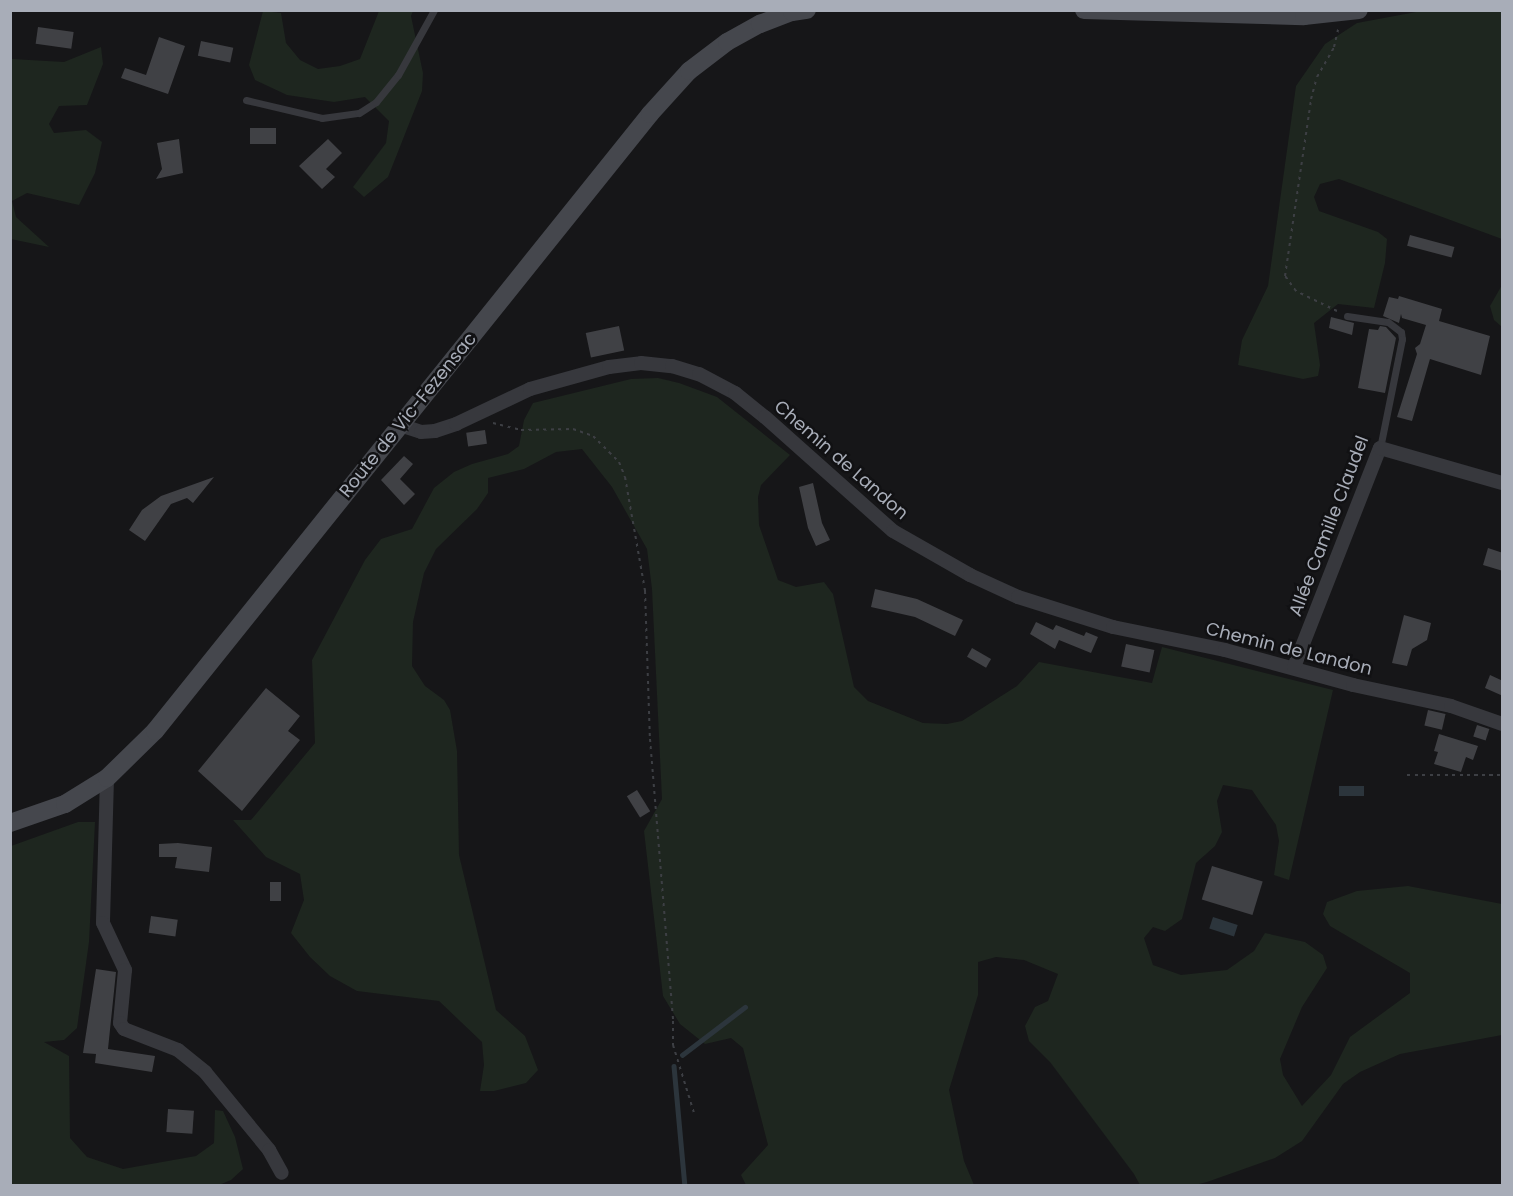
<!DOCTYPE html>
<meta charset="utf-8">
<style>
body{margin:0}
#map{position:relative;width:1513px;height:1196px;overflow:hidden;background:#161618;font-family:Poppins,sans-serif}
div>[style]{position:absolute}
.green>*{inset:0;background:#1e261f}
.water>*{inset:0;background:#2c353c;transform-origin:0 0}
.stream>*{height:4.5px;margin:-2.25px;padding:0 2.25px;transform-origin:2.25px;border-radius:2.25px;background:#2c353c}
.building>*{inset:0;background:#404145;transform-origin:0 0}
.path>*{height:2px;margin-top:-1px;transform-origin:0;background:repeating-linear-gradient(90deg,#3d3f44 0 3px,transparent 0 7.5px)}
.service>*{height:7px;margin:-3.5px;padding:0 3.5px;transform-origin:3.5px;border-radius:3.5px;background:#37383d}
.minor>*{height:14px;margin:-7px;padding:0 7px;transform-origin:7px;border-radius:7px;background:#37383d}
.secondary>*{height:18px;margin:-9px;padding:0 9px;transform-origin:9px;border-radius:9px;background:#45474d}
span{translate:-50% -50%;white-space:nowrap;text-align:center;line-height:1.15;-webkit-text-stroke:5px #111113;paint-order:stroke}
.street-label{font-size:18px;color:#a8adb8}
.frame{position:absolute;inset:0;border:12px solid #a8adb8;pointer-events:none}
</style>
<div id="map">
<div class="green">
<div style="clip-path:polygon(1427px 10px,1502px 11px,1502px 239px,1339px 179px,1320px 184px,1314px 197px,1319px 211px,1378px 232px,1387px 239px,1385px 263px,1374px 308px,1338px 304px,1314px 323px,1320px 365px,1318px 376px,1303px 379px,1238px 365px,1242px 340px,1268px 286px,1296px 86px,1325px 44px,1357px 23px)"></div>
<div style="clip-path:polygon(263px 11px,281px 13px,286px 43px,300px 60px,318px 69px,340px 66px,360px 59px,379px 11px,413px 11px,411px 16px,423px 73px,422px 91px,388px 177px,364px 197px,353px 187px,386px 143px,389px 121px,365px 97px,334px 102px,287px 95px,255px 80px,249px 65px)"></div>
<div style="clip-path:polygon(101px 47px,103px 64px,87px 105px,59px 106px,49px 124px,54px 133px,86px 130px,102px 142px,95px 173px,79px 205px,27px 193px,12px 201px,16px 217px,49px 247px,11px 239px,11px 61px,12px 59px,64px 62px)"></div>
<div style="clip-path:polygon(1502px 285px,1502px 327px,1494px 320px,1490px 306px)"></div>
<div style="clip-path:polygon(658px 378px,679px 383px,717px 397px,790px 455px,761px 485px,758px 497px,759px 525px,778px 580px,796px 587px,824px 582px,833px 594px,854px 687px,868px 701px,923px 723px,947px 724px,962px 721px,1017px 686px,1039px 662px,1152px 683px,1162px 647px,1333px 690px,1289px 880px,1274px 875px,1279px 841px,1276px 825px,1252px 790px,1223px 785px,1217px 801px,1222px 832px,1215px 846px,1196px 863px,1182px 919px,1165px 931px,1153px 927px,1144px 938px,1153px 965px,1181px 975px,1227px 970px,1254px 951px,1265px 933px,1305px 942px,1323px 955px,1327px 968px,1302px 1007px,1280px 1059px,1283px 1075px,1302px 1106px,1331px 1075px,1350px 1037px,1410px 993px,1410px 973px,1330px 926px,1323px 914px,1327px 902px,1357px 891px,1408px 886px,1502px 904px,1502px 1035px,1400px 1054px,1360px 1072px,1343px 1084px,1302px 1141px,1275px 1158px,1207px 1182px,1191px 1186px,1140px 1185px,1134px 1174px,1050px 1062px,1029px 1041px,1025px 1026px,1035px 1007px,1048px 1001px,1058px 974px,1024px 960px,996px 957px,978px 962px,978px 995px,949px 1090px,964px 1161px,974px 1185px,746px 1185px,741px 1175px,768px 1145px,743px 1048px,731px 1038px,705px 1044px,680px 1024px,663px 996px,644px 831px,662px 799px,652px 589px,647px 549px,612px 487px,582px 449px,556px 452px,524px 469px,488px 478px,488px 493px,477px 509px,436px 549px,424px 573px,413px 622px,412px 666px,425px 686px,444px 700px,450px 710px,457px 751px,459px 855px,496px 1010px,525px 1036px,538px 1070px,526px 1083px,494px 1091px,480px 1091px,484px 1065px,482px 1042px,439px 1001px,357px 991px,330px 976px,310px 957px,291px 933px,304px 900px,300px 874px,266px 857px,233px 820px,251px 820px,315px 743px,312px 660px,365px 560px,381px 539px,412px 529px,434px 488px,454px 472px,472px 464px,508px 454px,519px 446px,524px 420px,533px 403px,631px 379px)"></div>
<div style="clip-path:polygon(78px 822px,95px 822px,89px 942px,77px 1028px,64px 1040px,44px 1042px,69px 1056px,70px 1138px,87px 1157px,123px 1169px,196px 1156px,214px 1143px,215px 1110px,223px 1111px,235px 1137px,243px 1169px,231px 1180px,219px 1185px,11px 1185px,11px 846px)"></div>
</div>
<div class="water">
<div style="left:1364px;top:786px;width:10px;height:25px;rotate:90deg"></div>
<div style="left:1213px;top:917px;width:26px;height:12px;rotate:18deg"></div>
</div>
<div class="stream">
<div style="left:682px;top:1055px;width:79px;rotate:-37.3deg"></div>
<div style="left:674px;top:1066px;width:121px;rotate:84.8deg"></div>
</div>
<div class="building">
<div style="left:38px;top:27px;width:36px;height:17px;rotate:8deg"></div>
<div style="clip-path:polygon(159px 37px,185px 46px,168px 94px,121px 78px,125px 68px,146px 75px)"></div>
<div style="left:201px;top:41px;width:33px;height:15px;rotate:12deg"></div>
<div style="left:250px;top:128px;width:26px;height:16px"></div>
<div style="clip-path:polygon(179px 139px,183px 173px,156px 179px,162px 169px,157px 143px)"></div>
<div style="clip-path:polygon(328px 139px,342px 153px,326px 169px,335px 177px,322px 189px,299px 166px)"></div>
<div style="left:1410px;top:235px;width:46px;height:11px;rotate:15deg"></div>
<div style="clip-path:polygon(1399px 296px,1442px 309px,1439px 321px,1490px 336px,1481px 375px,1430px 359px,1412px 421px,1397px 417px,1417px 354px,1415px 348px,1420px 344px,1426px 325px,1402px 318px,1401px 314px,1399px 323px,1383px 316px,1389px 297px,1398px 299px)"></div>
<div style="clip-path:polygon(1331px 317px,1354px 323px,1352px 335px,1329px 328px)"></div>
<div style="left:619px;top:326px;width:25px;height:34px;rotate:78deg"></div>
<div style="clip-path:polygon(1380px 326px,1386px 327px,1396px 338px,1385px 393px,1358px 388px,1369px 329px,1378px 330px)"></div>
<div style="left:485px;top:430px;width:14px;height:19px;rotate:82deg"></div>
<div style="clip-path:polygon(404px 456px,413px 464px,400px 479px,415px 494px,404px 505px,381px 480px)"></div>
<div style="clip-path:polygon(214px 477px,193px 503px,187px 498px,171px 504px,145px 541px,129px 530px,142px 510px,161px 496px)"></div>
<div style="clip-path:polygon(813px 483px,822px 523px,830px 540px,816px 546px,808px 528px,799px 487px)"></div>
<div style="clip-path:polygon(1488px 548px,1503px 553px,1503px 571px,1483px 565px)"></div>
<div style="clip-path:polygon(875px 589px,917px 599px,963px 620px,955px 636px,915px 617px,871px 607px)"></div>
<div style="clip-path:polygon(1404px 615px,1431px 623px,1427px 640px,1412px 649px,1407px 666px,1392px 663px)"></div>
<div style="clip-path:polygon(1036px 622px,1053px 630px,1056px 625px,1084px 636px,1086px 632px,1098px 637px,1091px 653px,1059px 640px,1055px 649px,1030px 634px)"></div>
<div style="left:1126px;top:644px;width:29px;height:23px;rotate:12deg"></div>
<div style="left:972px;top:648px;width:22px;height:10px;rotate:30deg"></div>
<div style="clip-path:polygon(1490px 675px,1503px 681px,1503px 696px,1485px 688px)"></div>
<div style="clip-path:polygon(266px 688px,300px 716px,288px 731px,300px 740px,242px 811px,198px 771px)"></div>
<div style="left:1428px;top:710px;width:18px;height:16px;rotate:13deg"></div>
<div style="left:1477px;top:725px;width:13px;height:12px;rotate:18deg"></div>
<div style="clip-path:polygon(1439px 734px,1478px 746px,1473px 760px,1466px 757px,1461px 772px,1434px 764px,1438px 752px,1434px 751px)"></div>
<div style="left:637px;top:790px;width:25px;height:12px;rotate:58deg"></div>
<div style="clip-path:polygon(178px 843px,212px 847px,209px 872px,175px 868px,177px 857px,159px 857px,159px 844px)"></div>
<div style="left:1212px;top:866px;width:53px;height:35px;rotate:17deg"></div>
<div style="left:270px;top:882px;width:11px;height:19px"></div>
<div style="left:151px;top:916px;width:27px;height:17px;rotate:8deg"></div>
<div style="clip-path:polygon(96px 969px,116px 972px,108px 1049px,155px 1056px,152px 1072px,95px 1063px,96px 1054px,83px 1053px)"></div>
<div style="left:168px;top:1109px;width:26px;height:23px;rotate:4deg"></div>
</div>
<div class="path">
<div style="left:1337px;top:311px;width:46px;rotate:-154deg"></div>
<div style="left:1296px;top:291px;width:19px;rotate:-126deg"></div>
<div style="left:1285px;top:276px;width:179px;rotate:-81.6deg"></div>
<div style="left:1311px;top:99px;width:23px;rotate:-75deg"></div>
<div style="left:1317px;top:77px;width:34px;rotate:-60deg"></div>
<div style="left:1334px;top:47px;width:18px;rotate:-77deg"></div>
<div style="left:493px;top:423px;width:29px;rotate:14deg"></div>
<div style="left:521px;top:430px;width:52px;rotate:-1.1deg"></div>
<div style="left:573px;top:429px;width:21px;rotate:19deg"></div>
<div style="left:593px;top:436px;width:37px;rotate:45deg"></div>
<div style="left:619px;top:462px;width:16px;rotate:68deg"></div>
<div style="left:625px;top:477px;width:116px;rotate:80deg"></div>
<div style="left:645px;top:591px;width:148px;rotate:88.1deg"></div>
<div style="left:650px;top:739px;width:283px;rotate:85.3deg"></div>
<div style="left:673px;top:1021px;width:24px;rotate:90deg"></div>
<div style="left:673px;top:1045px;width:74px;rotate:72.8deg"></div>
<div style="left:1407px;top:775px;width:95px"></div>
</div>
<div class="service">
<div style="left:246px;top:100px;width:78px;rotate:13.3deg"></div>
<div style="left:322px;top:118px;width:37px;rotate:-8deg"></div>
<div style="left:359px;top:113px;width:20px;rotate:-33deg"></div>
<div style="left:376px;top:102px;width:35px;rotate:-51deg"></div>
<div style="left:398px;top:75px;width:74px;rotate:-61deg"></div>
<div style="left:1347px;top:316px;width:41px;rotate:8.3deg"></div>
<div style="left:1388px;top:322px;width:16px;rotate:38deg"></div>
<div style="left:1401px;top:332px;width:7px;rotate:82deg"></div>
<div style="left:1402px;top:339px;width:111px;rotate:101.4deg"></div>
</div>
<div class="minor">
<div style="left:400px;top:425px;width:22px;rotate:18deg"></div>
<div style="left:421px;top:432px;width:14px;rotate:-4deg"></div>
<div style="left:435px;top:431px;width:22px;rotate:-18deg"></div>
<div style="left:456px;top:424px;width:82px;rotate:-25.3deg"></div>
<div style="left:530px;top:389px;width:82px;rotate:-15.6deg"></div>
<div style="left:609px;top:367px;width:32px;rotate:-7deg"></div>
<div style="left:641px;top:363px;width:31px;rotate:6deg"></div>
<div style="left:672px;top:366px;width:28px;rotate:17deg"></div>
<div style="left:699px;top:374px;width:41px;rotate:27.8deg"></div>
<div style="left:735px;top:393px;width:38px;rotate:39deg"></div>
<div style="left:765px;top:417px;width:171px;rotate:41.7deg"></div>
<div style="left:893px;top:531px;width:89px;rotate:29.7deg"></div>
<div style="left:970px;top:575px;width:53px;rotate:24.6deg"></div>
<div style="left:1018px;top:597px;width:100px;rotate:17.5deg"></div>
<div style="left:1113px;top:627px;width:114px;rotate:11.6deg"></div>
<div style="left:1225px;top:650px;width:133px;rotate:15.3deg"></div>
<div style="left:1353px;top:685px;width:100px;rotate:12.1deg"></div>
<div style="left:1451px;top:706px;width:54px;rotate:19.4deg"></div>
<div style="left:1294px;top:667px;width:235px;rotate:-68.6deg"></div>
<div style="left:1380px;top:448px;width:127px;rotate:16deg"></div>
<div style="left:107px;top:778px;width:145px;rotate:91.6deg"></div>
<div style="left:103px;top:923px;width:52px;rotate:64.9deg"></div>
<div style="left:125px;top:970px;width:53px;rotate:95.4deg"></div>
<div style="left:120px;top:1023px;width:7px;rotate:56deg"></div>
<div style="left:124px;top:1029px;width:58px;rotate:21.3deg"></div>
<div style="left:178px;top:1050px;width:35px;rotate:39deg"></div>
<div style="left:205px;top:1072px;width:101px;rotate:50.6deg"></div>
<div style="left:269px;top:1150px;width:26px;rotate:61deg"></div>
</div>
<div class="secondary">
<div style="left:1084px;top:10px;width:220px;rotate:1.6deg"></div>
<div style="left:1304px;top:16px;width:55px;rotate:-6.2deg"></div>
<div style="left:10px;top:823px;width:58px;rotate:-19.1deg"></div>
<div style="left:65px;top:804px;width:49px;rotate:-31.8deg"></div>
<div style="left:107px;top:778px;width:67px;rotate:-44.4deg"></div>
<div style="left:155px;top:731px;width:791px;rotate:-51.26deg"></div>
<div style="left:650px;top:114px;width:58px;rotate:-47.8deg"></div>
<div style="left:689px;top:71px;width:48px;rotate:-37.3deg"></div>
<div style="left:727px;top:42px;width:38px;rotate:-29deg"></div>
<div style="left:760px;top:24px;width:34px;rotate:-21deg"></div>
<div style="left:792px;top:12px;width:15px;rotate:-8deg"></div>
</div>
<div class="street-label">
<span style="left:408px;top:415px;rotate:-51deg">Route de Vic-Fezensac</span>
<span style="left:841px;top:460px;rotate:41deg">Chemin de Landon</span>
<span style="left:1329px;top:526px;rotate:-69deg">Allée Camille Claudel</span>
<span style="left:1289px;top:649px;rotate:14deg">Chemin de Landon</span>
</div>
<div class="frame"></div>
</div>
